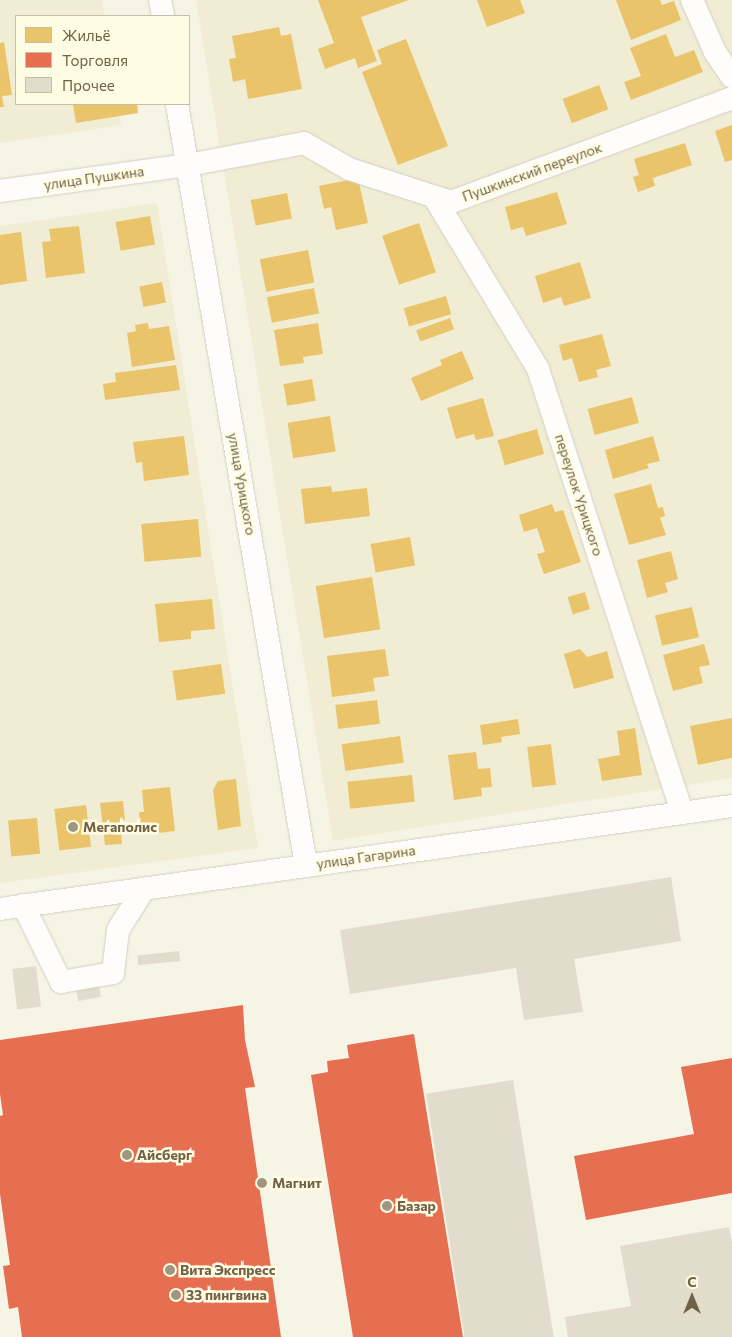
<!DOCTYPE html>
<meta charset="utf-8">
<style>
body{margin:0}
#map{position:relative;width:732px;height:1337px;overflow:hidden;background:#f6f4e5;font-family:Commissioner,sans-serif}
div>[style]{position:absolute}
.residential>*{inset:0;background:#f1edd5}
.homes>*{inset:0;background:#e9c46a;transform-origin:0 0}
.shops>*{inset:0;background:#e76f51}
.building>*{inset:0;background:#e2dccd;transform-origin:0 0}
.roads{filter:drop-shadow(0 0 1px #d4cfc0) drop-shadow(0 0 1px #d4cfc0)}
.minor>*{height:22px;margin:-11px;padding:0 11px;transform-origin:11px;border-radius:11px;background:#fefdfb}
.dots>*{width:14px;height:14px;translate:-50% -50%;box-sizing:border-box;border:2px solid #fffce4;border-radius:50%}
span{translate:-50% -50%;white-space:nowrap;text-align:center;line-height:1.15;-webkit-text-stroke:5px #fffce4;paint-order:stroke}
.street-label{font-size:14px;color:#716247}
.poi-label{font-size:14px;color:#716247;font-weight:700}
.left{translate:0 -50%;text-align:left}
.legend{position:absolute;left:15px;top:15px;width:175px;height:90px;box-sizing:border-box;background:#fffce4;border:1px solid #c6bea5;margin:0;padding:6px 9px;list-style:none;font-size:15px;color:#716247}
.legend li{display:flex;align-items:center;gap:10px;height:25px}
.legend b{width:25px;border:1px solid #c6bea5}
.north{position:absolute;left:667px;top:1272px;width:50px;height:50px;-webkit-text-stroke:4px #fffce4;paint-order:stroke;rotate:0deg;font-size:14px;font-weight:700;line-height:20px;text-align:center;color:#716247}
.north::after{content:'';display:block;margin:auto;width:18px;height:22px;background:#716247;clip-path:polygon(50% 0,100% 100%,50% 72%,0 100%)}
</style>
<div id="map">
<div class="residential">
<div style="clip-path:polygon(0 0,102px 0,105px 16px,16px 16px,16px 104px,118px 104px,121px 125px,0 143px)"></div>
<div style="clip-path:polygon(196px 0,732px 0,732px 778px,333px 841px)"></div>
<div style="clip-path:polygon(157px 203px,258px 848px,0 883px,0 226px)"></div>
</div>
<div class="homes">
<div style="clip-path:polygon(318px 0,409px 0,361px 17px,377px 61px,358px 68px,355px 58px,325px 69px,318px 49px,334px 43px)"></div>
<div style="clip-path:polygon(477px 0,520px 0,525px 13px,487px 27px)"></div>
<div style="clip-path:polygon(616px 0,660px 0,662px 5px,674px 1px,681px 20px,631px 40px)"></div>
<div style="clip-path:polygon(279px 27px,281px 36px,291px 34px,302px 89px,248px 99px,245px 79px,233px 82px,229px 59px,236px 58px,232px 36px)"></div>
<div style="clip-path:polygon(666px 34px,675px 57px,694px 50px,703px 72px,631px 100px,624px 82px,641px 76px,630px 48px)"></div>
<div style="clip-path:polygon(406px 39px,448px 146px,398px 165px,362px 72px,382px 64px,377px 50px)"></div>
<div style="clip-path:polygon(4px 42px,12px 95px,2px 96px,4px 107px,0 107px,0 43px)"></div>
<div style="left:599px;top:85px;width:26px;height:39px;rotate:69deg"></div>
<div style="clip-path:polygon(73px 104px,137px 104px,138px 113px,76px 123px)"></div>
<div style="clip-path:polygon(732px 125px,732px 160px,725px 162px,715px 131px)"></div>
<div style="clip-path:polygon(685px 143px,692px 165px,653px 178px,655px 186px,638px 192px,633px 177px,639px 175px,634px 159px)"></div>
<div style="clip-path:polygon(358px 178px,368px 223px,336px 230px,331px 207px,324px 209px,319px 186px)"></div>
<div style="clip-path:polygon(557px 192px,567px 224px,526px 236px,523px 227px,511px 230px,505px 207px)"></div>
<div style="left:287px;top:193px;width:26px;height:37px;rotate:79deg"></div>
<div style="left:150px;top:216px;width:29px;height:35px;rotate:80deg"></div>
<div style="left:419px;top:223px;width:52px;height:39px;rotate:71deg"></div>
<div style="clip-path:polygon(79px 226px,85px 273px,46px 278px,42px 242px,51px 241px,49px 229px)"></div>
<div style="clip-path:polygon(21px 232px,27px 281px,0 285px,0 235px)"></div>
<div style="left:308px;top:250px;width:33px;height:49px;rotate:79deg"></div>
<div style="clip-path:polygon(580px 262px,591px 298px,564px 306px,561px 297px,543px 303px,535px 276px)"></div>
<div style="left:162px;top:282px;width:21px;height:23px;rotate:79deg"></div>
<div style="left:314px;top:288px;width:26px;height:48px;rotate:79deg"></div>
<div style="left:446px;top:296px;width:19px;height:44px;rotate:74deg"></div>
<div style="left:450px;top:318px;width:12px;height:36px;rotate:70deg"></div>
<div style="clip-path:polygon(148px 323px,149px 329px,169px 326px,175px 360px,132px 367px,127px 333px,136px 331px,135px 325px)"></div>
<div style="clip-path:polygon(318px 323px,323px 354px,303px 357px,304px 363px,280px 366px,274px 330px)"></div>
<div style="clip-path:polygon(602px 334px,611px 366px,596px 370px,598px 377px,579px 382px,572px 358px,563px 361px,559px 345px)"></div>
<div style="clip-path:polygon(462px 351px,474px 379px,421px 401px,411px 378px,442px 365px,440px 360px)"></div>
<div style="clip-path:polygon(176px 365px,180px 390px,105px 400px,103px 384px,116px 382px,115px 373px)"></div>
<div style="left:312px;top:379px;width:22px;height:29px;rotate:80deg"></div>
<div style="left:632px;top:397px;width:27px;height:46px;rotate:75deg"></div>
<div style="clip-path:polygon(483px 398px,494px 436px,476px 440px,474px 434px,456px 439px,447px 408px)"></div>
<div style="left:330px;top:416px;width:36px;height:43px;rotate:81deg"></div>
<div style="left:537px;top:429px;width:26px;height:41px;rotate:74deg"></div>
<div style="clip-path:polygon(184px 436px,189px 475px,144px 481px,142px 462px,136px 463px,133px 442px)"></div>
<div style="clip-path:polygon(653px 436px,660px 461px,647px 464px,649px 468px,613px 479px,605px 450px)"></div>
<div style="clip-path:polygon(651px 484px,658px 508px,663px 507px,665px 516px,660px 518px,666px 535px,629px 545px,614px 494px)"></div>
<div style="clip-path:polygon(331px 486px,332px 492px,367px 488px,370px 516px,305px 524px,301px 489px)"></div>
<div style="clip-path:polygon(552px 504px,555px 512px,563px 510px,581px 562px,544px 574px,537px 554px,545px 552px,537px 528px,524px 532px,519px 515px)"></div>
<div style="left:198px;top:519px;width:38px;height:57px;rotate:85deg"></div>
<div style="left:410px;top:537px;width:29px;height:40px;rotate:80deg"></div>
<div style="clip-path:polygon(671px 551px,678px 579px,665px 583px,668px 592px,647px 598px,637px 560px)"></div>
<div style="left:372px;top:577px;width:53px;height:57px;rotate:81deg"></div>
<div style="left:585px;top:592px;width:18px;height:18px;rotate:74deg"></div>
<div style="clip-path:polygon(212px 599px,215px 629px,191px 631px,191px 639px,159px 642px,155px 604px)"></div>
<div style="left:692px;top:607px;width:31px;height:38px;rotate:77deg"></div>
<div style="clip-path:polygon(704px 644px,710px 665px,699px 667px,703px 683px,673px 691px,663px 655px)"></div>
<div style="clip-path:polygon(385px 649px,389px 676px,373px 678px,375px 691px,332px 697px,327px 656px)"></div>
<div style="clip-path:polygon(580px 649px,587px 657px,607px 651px,614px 678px,574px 689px,564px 654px)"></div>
<div style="left:221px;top:664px;width:30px;height:49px;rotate:82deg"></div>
<div style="left:377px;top:700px;width:24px;height:42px;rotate:83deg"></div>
<div style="clip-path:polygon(732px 718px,732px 758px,698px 765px,690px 726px)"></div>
<div style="clip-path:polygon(518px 719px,520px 734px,501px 737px,502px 742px,483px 745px,480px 725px)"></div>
<div style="clip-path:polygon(635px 728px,642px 775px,602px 781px,598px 759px,620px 755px,617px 731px)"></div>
<div style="left:400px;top:736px;width:27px;height:59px;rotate:82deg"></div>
<div style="left:551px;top:744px;width:41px;height:24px;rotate:83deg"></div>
<div style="clip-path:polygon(476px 752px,478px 769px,490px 768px,492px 787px,481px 788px,482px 796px,454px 800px,448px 755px)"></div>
<div style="left:412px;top:775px;width:27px;height:65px;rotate:84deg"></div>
<div style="clip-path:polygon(236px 779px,241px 826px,218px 830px,213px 790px,218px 781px)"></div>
<div style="clip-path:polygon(170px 787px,175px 831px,141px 835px,139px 812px,144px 812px,142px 790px)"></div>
<div style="clip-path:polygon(123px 801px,125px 820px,120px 821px,122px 844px,105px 845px,100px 803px)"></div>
<div style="left:86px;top:805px;width:42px;height:32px;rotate:83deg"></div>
<div style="left:37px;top:818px;width:36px;height:29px;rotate:85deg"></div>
</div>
<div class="shops">
<div style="clip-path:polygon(243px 1005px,245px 1040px,255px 1087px,245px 1088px,281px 1337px,22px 1337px,18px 1307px,9px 1309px,3px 1266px,10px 1265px,0 1194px,0 1116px,3px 1115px,0 1094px,0 1040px)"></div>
<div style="clip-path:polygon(414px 1034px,463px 1337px,353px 1337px,311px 1075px,328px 1072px,327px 1061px,349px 1058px,347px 1045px)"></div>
<div style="clip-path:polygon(732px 1058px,732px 1193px,586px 1220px,574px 1156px,694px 1134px,681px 1067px)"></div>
</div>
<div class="building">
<div style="clip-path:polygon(671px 877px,681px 941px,574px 959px,583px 1012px,524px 1020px,516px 968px,350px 994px,340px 930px)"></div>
<div style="left:179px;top:951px;width:10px;height:42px;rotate:84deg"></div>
<div style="left:36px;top:966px;width:41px;height:24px;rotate:83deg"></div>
<div style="left:98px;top:981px;width:16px;height:23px;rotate:79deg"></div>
<div style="left:513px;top:1080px;width:261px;height:88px;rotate:81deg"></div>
<div style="clip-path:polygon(729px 1227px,732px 1243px,732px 1337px,568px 1337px,565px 1317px,631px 1306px,620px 1246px)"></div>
</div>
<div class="roads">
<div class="minor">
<div style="left:160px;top:0;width:16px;rotate:79deg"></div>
<div style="left:692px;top:0;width:57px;rotate:66.1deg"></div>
<div style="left:715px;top:52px;width:30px;rotate:56deg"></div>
<div style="left:177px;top:104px;width:772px;rotate:80.38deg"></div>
<div style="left:0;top:191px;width:190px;rotate:-7.9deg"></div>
<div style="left:188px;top:165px;width:118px;rotate:-10.7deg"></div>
<div style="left:304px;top:143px;width:52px;rotate:30deg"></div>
<div style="left:349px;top:169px;width:107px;rotate:17.9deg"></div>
<div style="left:451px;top:202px;width:300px;rotate:-20.3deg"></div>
<div style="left:434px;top:197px;width:201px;rotate:58.8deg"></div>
<div style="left:538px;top:369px;width:467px;rotate:72deg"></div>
<div style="left:23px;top:905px;width:86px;rotate:63.7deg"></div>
<div style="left:61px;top:982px;width:53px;rotate:-9.8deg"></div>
<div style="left:113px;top:973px;width:43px;rotate:-83.4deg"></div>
<div style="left:118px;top:930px;width:49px;rotate:-57.6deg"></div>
<div style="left:0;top:909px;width:739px;rotate:-8.01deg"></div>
</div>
</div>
<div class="dots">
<div style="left:73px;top:827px;background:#a0957e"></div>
<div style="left:127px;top:1155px;background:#a0957e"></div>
<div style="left:262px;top:1183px;background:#a0957e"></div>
<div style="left:387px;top:1206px;background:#a0957e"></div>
<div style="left:170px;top:1270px;background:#a0957e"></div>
<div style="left:176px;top:1295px;background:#a0957e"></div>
</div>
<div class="street-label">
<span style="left:532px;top:172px;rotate:-20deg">Пушкинский переулок</span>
<span style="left:94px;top:178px;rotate:-8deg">улица Пушкина</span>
<span style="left:242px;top:484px;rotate:80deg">улица Урицкого</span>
<span style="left:579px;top:495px;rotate:72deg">переулок Урицкого</span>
<span style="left:366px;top:857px;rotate:-8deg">улица Гагарина</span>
</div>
<div class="poi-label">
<span class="left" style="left:83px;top:827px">Мегаполис</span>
<span class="left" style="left:137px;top:1155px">Айсберг</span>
<span class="left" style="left:272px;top:1183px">Магнит</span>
<span class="left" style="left:397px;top:1206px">Базар</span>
<span class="left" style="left:180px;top:1270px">Вита Экспресс</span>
<span class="left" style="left:186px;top:1295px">33 пингвина</span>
</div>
<ul class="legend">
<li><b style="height:14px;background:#e9c46a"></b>Жильё</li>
<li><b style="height:14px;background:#e76f51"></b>Торговля</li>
<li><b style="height:14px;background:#e2dccd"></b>Прочее</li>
</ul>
<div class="north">С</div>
</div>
